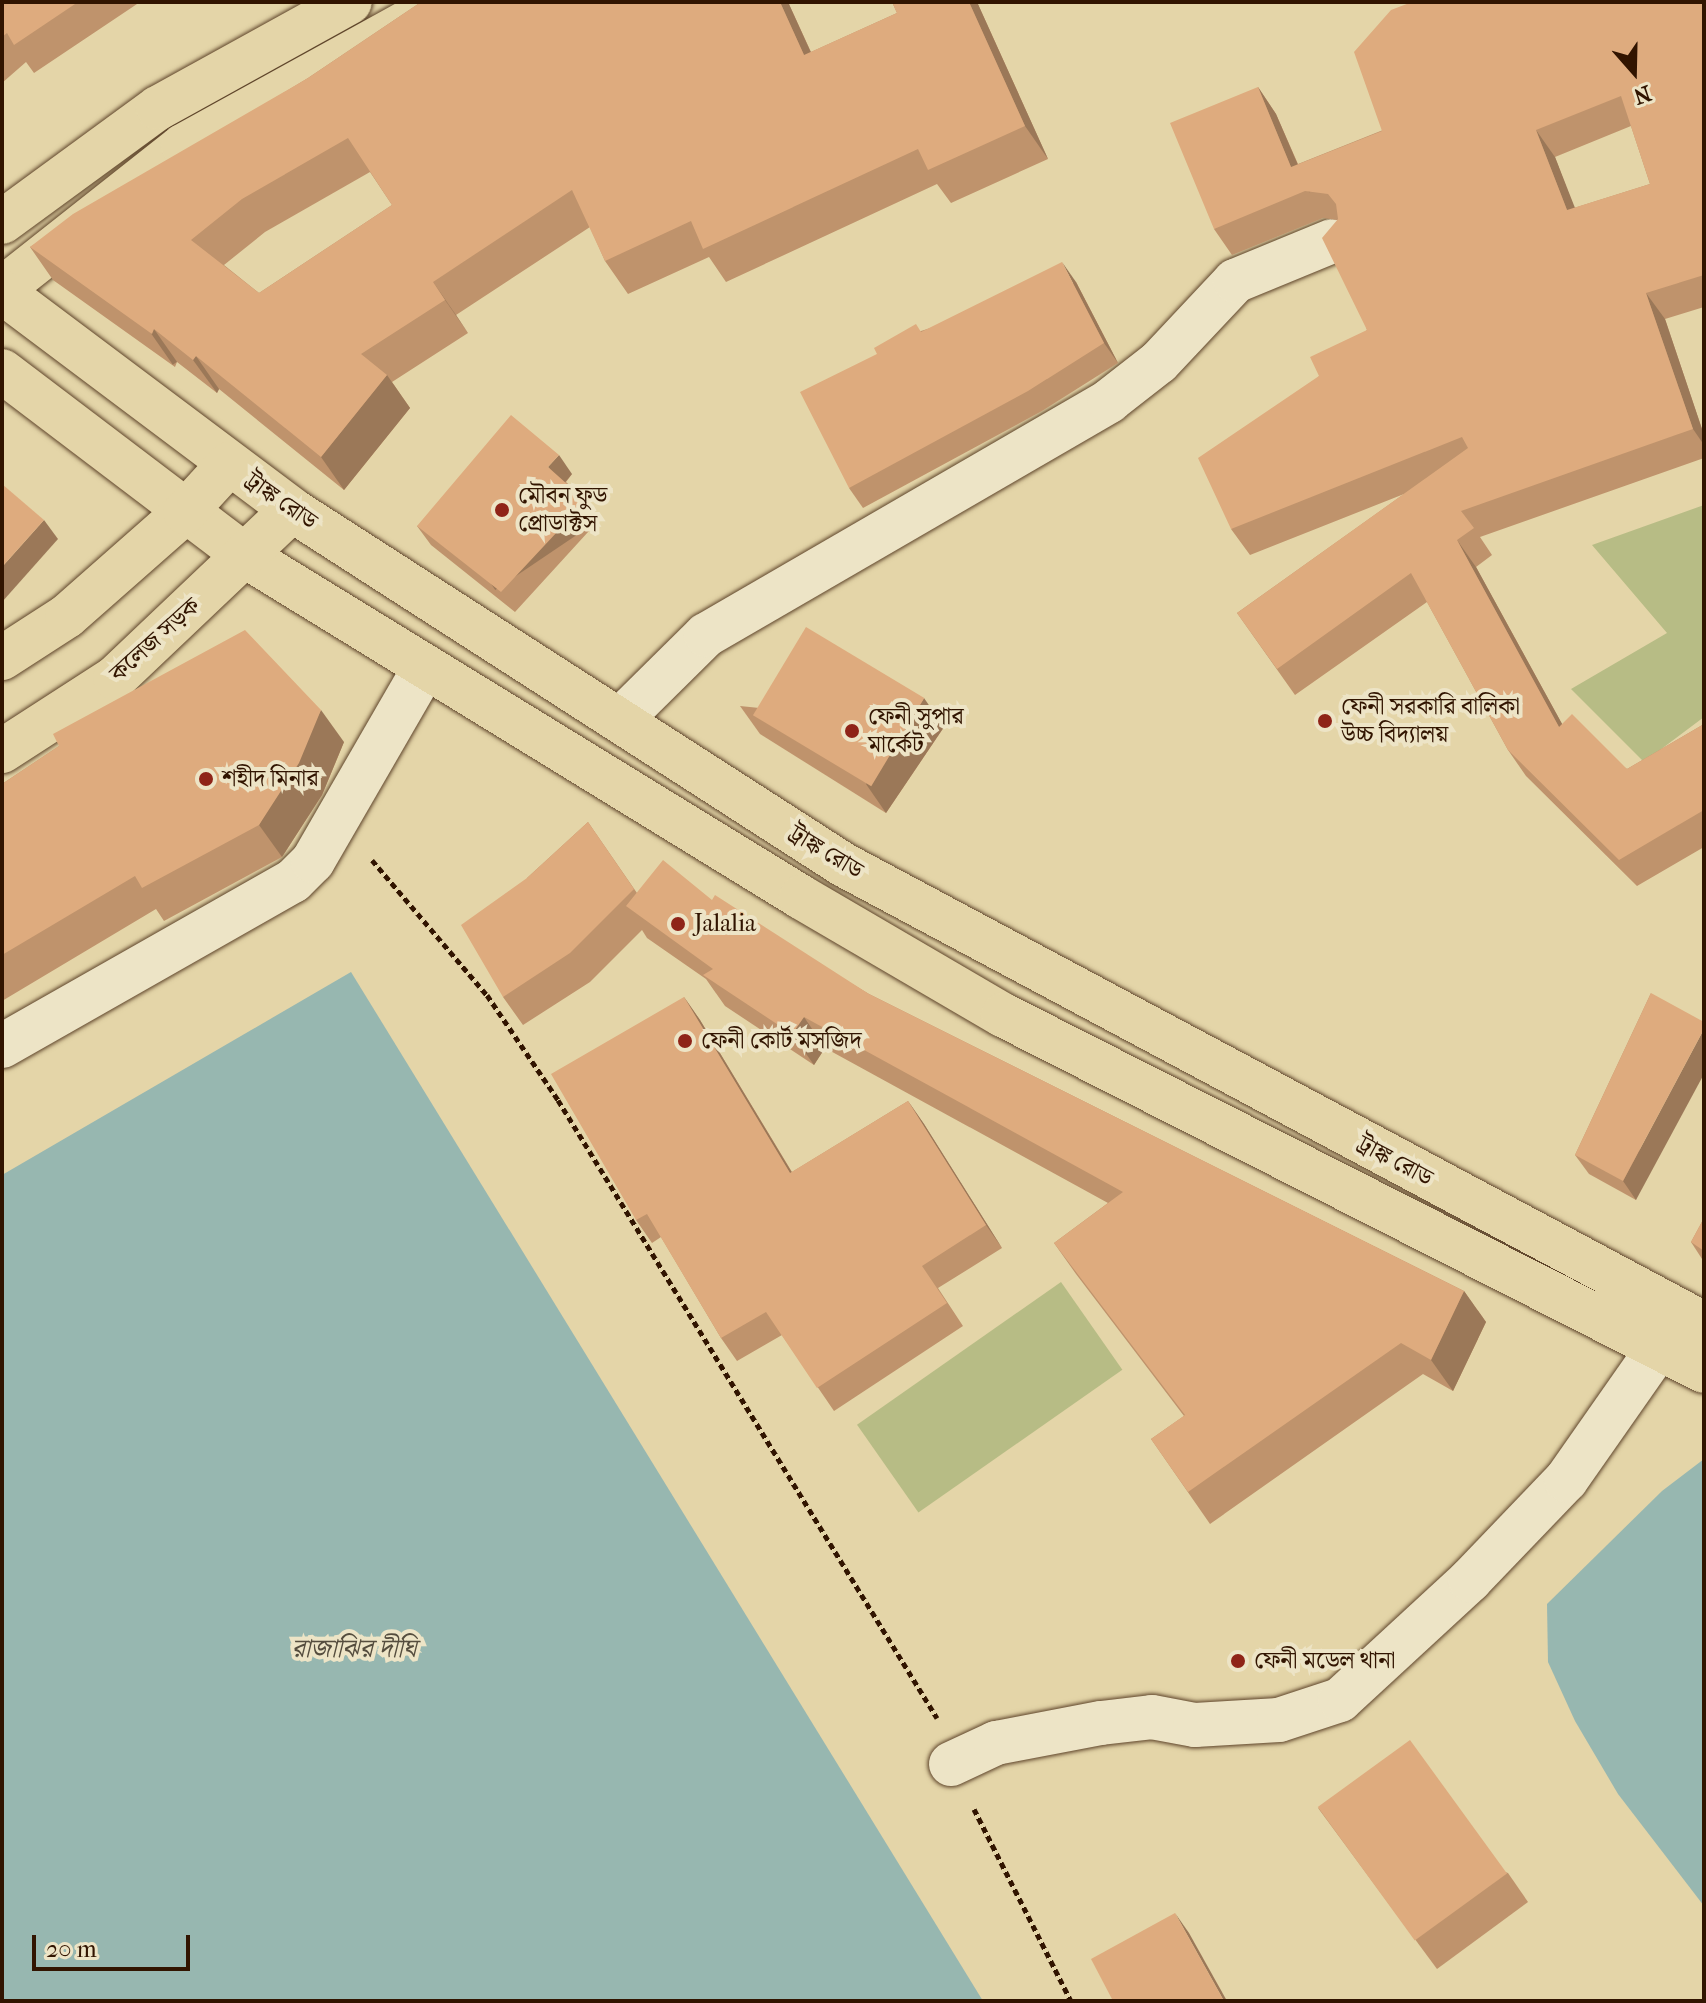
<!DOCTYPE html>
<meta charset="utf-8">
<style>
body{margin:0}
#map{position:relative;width:1706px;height:2003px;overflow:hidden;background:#e4d5a8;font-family:"IM FELL French Canon","Noto Serif Bengali",serif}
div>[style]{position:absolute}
.green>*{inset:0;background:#b7bc85;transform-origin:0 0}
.water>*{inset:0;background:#97b7b0}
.path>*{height:5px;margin-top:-2.5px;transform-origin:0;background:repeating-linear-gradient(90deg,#311400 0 6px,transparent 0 10px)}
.roads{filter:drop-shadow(0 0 2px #5e442a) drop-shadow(0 0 2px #5e442a)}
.minor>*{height:44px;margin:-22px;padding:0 22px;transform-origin:22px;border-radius:22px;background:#ede4c6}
.major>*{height:44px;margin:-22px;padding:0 22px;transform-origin:22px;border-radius:22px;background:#e4d5a8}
.wall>*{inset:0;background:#bf936c}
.shaded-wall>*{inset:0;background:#9b7858;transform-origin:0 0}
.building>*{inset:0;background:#deab7e;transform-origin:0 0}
.dots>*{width:22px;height:22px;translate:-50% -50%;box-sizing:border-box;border:4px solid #ede4c6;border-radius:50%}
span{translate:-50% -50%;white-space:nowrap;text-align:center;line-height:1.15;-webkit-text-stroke:8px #ede4c6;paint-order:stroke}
.poi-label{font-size:24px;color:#311400}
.left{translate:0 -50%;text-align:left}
.street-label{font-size:24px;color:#311400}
.water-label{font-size:26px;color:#554d3e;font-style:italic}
.frame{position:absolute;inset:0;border:4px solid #311400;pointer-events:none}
.north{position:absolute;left:1594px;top:32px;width:80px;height:80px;-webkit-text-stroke:6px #ede4c6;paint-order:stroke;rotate:160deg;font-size:22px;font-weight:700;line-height:32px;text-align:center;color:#311400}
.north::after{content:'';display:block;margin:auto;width:28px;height:36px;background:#311400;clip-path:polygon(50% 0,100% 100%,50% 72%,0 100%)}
.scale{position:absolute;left:32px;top:1935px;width:158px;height:36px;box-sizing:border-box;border:4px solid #311400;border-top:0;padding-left:10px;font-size:24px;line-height:28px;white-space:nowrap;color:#311400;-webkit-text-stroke:6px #ede4c6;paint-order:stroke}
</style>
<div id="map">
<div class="green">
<div style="clip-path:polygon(1704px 505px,1704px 717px,1644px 762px,1571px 689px,1667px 633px,1592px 545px)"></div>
<div style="left:1061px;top:1282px;width:107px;height:249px;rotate:55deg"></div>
</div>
<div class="water">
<div style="clip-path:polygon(351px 972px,983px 2001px,2px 2001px,2px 1175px)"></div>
<div style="clip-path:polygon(1704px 1459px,1704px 1906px,1618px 1794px,1575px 1721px,1548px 1662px,1547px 1604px,1662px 1491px)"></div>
</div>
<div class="path">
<div style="left:372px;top:860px;width:177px;rotate:49.6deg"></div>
<div style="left:487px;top:995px;width:127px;rotate:55.9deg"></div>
<div style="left:558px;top:1100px;width:725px;rotate:58.48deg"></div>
<div style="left:974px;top:1809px;width:215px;rotate:63.2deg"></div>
</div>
<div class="roads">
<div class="minor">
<div style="left:620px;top:720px;width:121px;rotate:-44.7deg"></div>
<div style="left:706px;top:635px;width:466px;rotate:-30.1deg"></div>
<div style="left:1109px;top:401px;width:63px;rotate:-38deg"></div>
<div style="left:1159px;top:362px;width:111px;rotate:-46.8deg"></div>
<div style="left:1235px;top:281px;width:105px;rotate:-22.4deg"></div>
<div style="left:2px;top:1046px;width:335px;rotate:-29.6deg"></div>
<div style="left:293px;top:881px;width:28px;rotate:-45deg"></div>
<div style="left:313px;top:861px;width:224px;rotate:-60deg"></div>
<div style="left:951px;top:1764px;width:50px;rotate:-25deg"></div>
<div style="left:996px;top:1743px;width:107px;rotate:-10.8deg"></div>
<div style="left:1101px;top:1723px;width:51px;rotate:-6.7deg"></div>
<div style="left:1152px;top:1717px;width:44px;rotate:10.5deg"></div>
<div style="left:1195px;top:1725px;width:84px;rotate:-3.4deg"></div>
<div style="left:1279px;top:1720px;width:64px;rotate:-18.2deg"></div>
<div style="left:1340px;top:1700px;width:177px;rotate:-42.7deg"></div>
<div style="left:1470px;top:1580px;width:139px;rotate:-46.2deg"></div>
<div style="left:1566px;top:1480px;width:200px;rotate:-55deg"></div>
</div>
<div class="major">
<div style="left:2px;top:222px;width:193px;rotate:-36.2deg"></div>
<div style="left:158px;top:108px;width:219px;rotate:-28.9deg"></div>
<div style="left:2px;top:289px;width:231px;rotate:-38.3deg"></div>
<div style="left:183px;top:146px;width:298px;rotate:-28.9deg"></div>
<div style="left:2px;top:292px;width:363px;rotate:36.9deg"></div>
<div style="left:292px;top:510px;width:656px;rotate:32.75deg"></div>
<div style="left:844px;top:865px;width:975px;rotate:28.09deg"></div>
<div style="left:2px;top:371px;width:308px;rotate:37.2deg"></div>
<div style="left:247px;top:557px;width:650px;rotate:31.54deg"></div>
<div style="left:801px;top:897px;width:234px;rotate:30.3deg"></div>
<div style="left:1003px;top:1015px;width:786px;rotate:26.92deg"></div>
<div style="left:2px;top:658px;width:77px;rotate:-32.9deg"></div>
<div style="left:67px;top:616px;width:157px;rotate:-41.4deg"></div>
<div style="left:185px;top:512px;width:65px;rotate:-47.5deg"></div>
<div style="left:2px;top:751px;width:135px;rotate:-32.9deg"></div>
<div style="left:115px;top:678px;width:244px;rotate:-43.5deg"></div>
</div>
</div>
<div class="wall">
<div style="clip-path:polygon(2px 2px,140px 2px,34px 73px,26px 62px,2px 83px)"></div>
<div style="clip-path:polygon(evenodd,421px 2px,788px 2px,811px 52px,897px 13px,892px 2px,977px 2px,1048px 159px,951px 203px,937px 184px,726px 282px,709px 257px,628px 294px,605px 261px,590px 227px,456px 315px,468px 333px,392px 382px,410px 408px,344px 490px,219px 389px,217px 393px,177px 362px,175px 367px,53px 280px,30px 247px,308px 78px,421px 2px,370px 172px,392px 205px,259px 293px,224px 265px,265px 232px,370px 172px)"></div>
<div style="clip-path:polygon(evenodd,1704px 2px,1704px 307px,1665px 319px,1704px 435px,1704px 458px,1480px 537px,1492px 555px,1476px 567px,1562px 724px,1627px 769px,1704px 724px,1704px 847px,1637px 886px,1526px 776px,1508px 750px,1427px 602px,1295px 695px,1237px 613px,1404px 494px,1250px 555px,1231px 529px,1319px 376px,1367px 330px,1337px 220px,1323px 218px,1232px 255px,1214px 229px,1258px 87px,1276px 114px,1298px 164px,1704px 2px,1631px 126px,1650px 184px,1574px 208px,1555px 157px,1631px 126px)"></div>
<div style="clip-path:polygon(1076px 282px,1118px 363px,1042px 411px,863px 508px,849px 488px,877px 354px,921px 331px)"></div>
<div style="clip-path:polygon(572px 474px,566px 482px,586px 501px,599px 520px,515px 612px,431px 545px,417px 526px)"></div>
<div style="clip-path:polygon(740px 706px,944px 727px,886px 813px,760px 734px)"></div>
<div style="clip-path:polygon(344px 742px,322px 795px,282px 857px,164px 921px,156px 909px,2px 1001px,2px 784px,59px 746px)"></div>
<div style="clip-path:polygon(588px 822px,637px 893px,712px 900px,869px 994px,1464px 1291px,1486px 1322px,1453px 1391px,1423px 1374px,1210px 1524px,1151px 1439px,1184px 1416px,1076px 1274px,1054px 1243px,1108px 1203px,825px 1048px,814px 1065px,725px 1006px,706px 979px,647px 938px,642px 930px,590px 982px,523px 1025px,503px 997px,527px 878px)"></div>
<div style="clip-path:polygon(1651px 993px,1636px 1200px,1589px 1174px,1575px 1155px)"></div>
<div style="clip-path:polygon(684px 997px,700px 1020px,792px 1172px,908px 1101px,924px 1124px,1002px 1248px,938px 1288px,963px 1326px,834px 1411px,782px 1335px,737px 1361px,721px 1338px,661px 1237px,652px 1243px,636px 1220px)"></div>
<div style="clip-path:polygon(1704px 1218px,1704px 1262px,1691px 1242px)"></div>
<div style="clip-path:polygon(1318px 1808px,1508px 1873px,1528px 1902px,1437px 1969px)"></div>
</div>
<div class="shaded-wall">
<div style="clip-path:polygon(780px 2px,788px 2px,827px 88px,804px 55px)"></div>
<div style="clip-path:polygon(969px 2px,977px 2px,1048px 159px,1025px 126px)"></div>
<div style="clip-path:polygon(1258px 87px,1276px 114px,1310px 193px,1291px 167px)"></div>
<div style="clip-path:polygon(1536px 130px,1555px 157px,1586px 236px,1567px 210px)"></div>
<div style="clip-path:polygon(1062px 262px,1076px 282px,1118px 363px,1104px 343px)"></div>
<div style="clip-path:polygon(433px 282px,456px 315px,468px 333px,445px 300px)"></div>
<div style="clip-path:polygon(1646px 293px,1665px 319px,1704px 435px,1704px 445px,1693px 429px)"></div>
<div style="left:154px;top:329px;width:40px;height:5px;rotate:55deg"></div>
<div style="clip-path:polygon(196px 356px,219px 389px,217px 393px,193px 360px)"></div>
<div style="clip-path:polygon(387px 375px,410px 408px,344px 490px,321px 457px)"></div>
<div style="clip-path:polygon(559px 455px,572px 474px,562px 486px,548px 467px)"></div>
<div style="left:586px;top:501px;width:23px;height:125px;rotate:56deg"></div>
<div style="clip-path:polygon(44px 520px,58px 539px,2px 602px,2px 567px)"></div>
<div style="clip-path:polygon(1457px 540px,1476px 567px,1578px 753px,1559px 727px)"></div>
<div style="clip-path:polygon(924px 698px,944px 727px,886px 813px,866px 784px)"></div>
<div style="clip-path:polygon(321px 710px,344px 742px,322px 795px,282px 857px,259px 825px)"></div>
<div style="clip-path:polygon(684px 997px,700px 1020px,806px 1196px,790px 1173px)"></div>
<div style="clip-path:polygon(804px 1017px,825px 1048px,814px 1065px,792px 1034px)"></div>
<div style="clip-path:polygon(1704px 1029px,1704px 1074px,1636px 1200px,1623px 1181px)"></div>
<div style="clip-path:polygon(908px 1101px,924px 1124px,1002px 1248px,986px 1225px)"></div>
<div style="clip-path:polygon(1464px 1291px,1486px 1322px,1453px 1391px,1431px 1360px)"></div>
<div style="clip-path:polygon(1175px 1913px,1189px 1933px,1227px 2001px,1224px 2001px)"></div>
</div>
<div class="building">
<div style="clip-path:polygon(2px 2px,78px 2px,14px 45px,7px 33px,2px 37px)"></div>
<div style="clip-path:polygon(evenodd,421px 2px,780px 2px,804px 55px,897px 13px,892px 2px,969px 2px,1025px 126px,928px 170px,918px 149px,703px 249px,691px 221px,605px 261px,572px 190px,433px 282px,445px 300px,361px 354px,387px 375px,321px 457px,196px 356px,193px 360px,154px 329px,152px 334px,30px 247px,73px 214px,308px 78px,421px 2px,348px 138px,392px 205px,259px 293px,191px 240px,242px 199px,348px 138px)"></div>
<div style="clip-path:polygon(evenodd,1412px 2px,1704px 2px,1704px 275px,1646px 293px,1693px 429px,1461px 511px,1474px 528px,1457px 540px,1559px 727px,1572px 714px,1627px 769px,1704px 724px,1704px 810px,1619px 860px,1508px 750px,1411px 573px,1277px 669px,1237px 613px,1468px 448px,1462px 437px,1231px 529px,1198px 458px,1319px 376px,1310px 357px,1367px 330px,1322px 238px,1338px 219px,1336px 204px,1328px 194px,1305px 191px,1214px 229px,1170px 123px,1258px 87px,1291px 167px,1382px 131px,1354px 52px,1391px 10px,1412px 2px,1621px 96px,1650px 184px,1567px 210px,1536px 130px,1621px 96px)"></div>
<div style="clip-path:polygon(1062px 262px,1104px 343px,1028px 391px,849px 488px,800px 392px,877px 354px,874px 348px,916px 324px,921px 332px)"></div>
<div style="clip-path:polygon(511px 415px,559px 455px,548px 467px,586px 501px,501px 592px,417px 526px)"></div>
<div style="clip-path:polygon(2px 484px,44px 520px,2px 567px)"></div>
<div style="left:806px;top:627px;width:138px;height:103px;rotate:31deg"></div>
<div style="clip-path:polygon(245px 630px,321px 710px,299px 763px,259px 825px,142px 888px,135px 876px,2px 955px,2px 784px,59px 746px,53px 734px)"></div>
<div style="clip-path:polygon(588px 822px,634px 889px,570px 953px,503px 997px,461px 925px,527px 878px)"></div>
<div style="clip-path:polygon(663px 860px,712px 900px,715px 895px,869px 994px,1464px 1291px,1431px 1360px,1401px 1343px,1188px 1492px,1151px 1439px,1185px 1415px,1054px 1243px,1123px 1192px,804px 1017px,792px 1034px,703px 975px,713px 969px,626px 906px)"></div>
<div style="clip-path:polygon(1651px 993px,1704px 1022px,1704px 1029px,1623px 1181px,1575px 1155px)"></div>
<div style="clip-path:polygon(684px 997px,790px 1173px,908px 1101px,986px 1225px,922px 1266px,947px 1303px,817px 1388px,766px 1312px,721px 1338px,647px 1214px,636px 1220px,551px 1074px)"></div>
<div style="clip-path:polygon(1704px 1218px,1704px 1251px,1691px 1242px)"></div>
<div style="left:1410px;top:1740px;width:165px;height:114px;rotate:54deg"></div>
<div style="clip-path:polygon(1175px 1913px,1224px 2001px,1113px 2001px,1091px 1959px)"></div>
</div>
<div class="dots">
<div style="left:502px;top:510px;background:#8f2418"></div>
<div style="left:1325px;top:721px;background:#8f2418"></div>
<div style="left:852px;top:731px;background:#8f2418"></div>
<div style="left:206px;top:779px;background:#8f2418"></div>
<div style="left:678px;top:924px;background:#8f2418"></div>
<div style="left:685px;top:1041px;background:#8f2418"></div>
<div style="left:1238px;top:1661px;background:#8f2418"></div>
</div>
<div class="poi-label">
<span class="left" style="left:518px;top:510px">মৌবন ফুড<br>প্রোডাক্টস</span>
<span class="left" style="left:1341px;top:721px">ফেনী সরকারি বালিকা<br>উচ্চ বিদ্যালয়</span>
<span class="left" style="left:868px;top:731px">ফেনী সুপার<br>মার্কেট</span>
<span class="left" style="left:222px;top:779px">শহীদ মিনার</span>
<span class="left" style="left:694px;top:924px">Jalalia</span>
<span class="left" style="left:701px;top:1041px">ফেনী কোর্ট মসজিদ</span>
<span class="left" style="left:1254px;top:1661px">ফেনী মডেল থানা</span>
</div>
<div class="street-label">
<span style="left:281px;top:501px;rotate:35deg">ট্রাঙ্ক রোড</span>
<span style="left:155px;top:640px;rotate:-42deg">কলেজ সড়ক</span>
<span style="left:826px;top:852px;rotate:31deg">ট্রাঙ্ক রোড</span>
<span style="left:1395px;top:1161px;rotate:28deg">ট্রাঙ্ক রোড</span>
</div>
<div class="water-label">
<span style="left:354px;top:1649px">রাজাঝির দীঘি</span>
</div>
<div class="frame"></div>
<div class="north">N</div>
<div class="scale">20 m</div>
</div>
